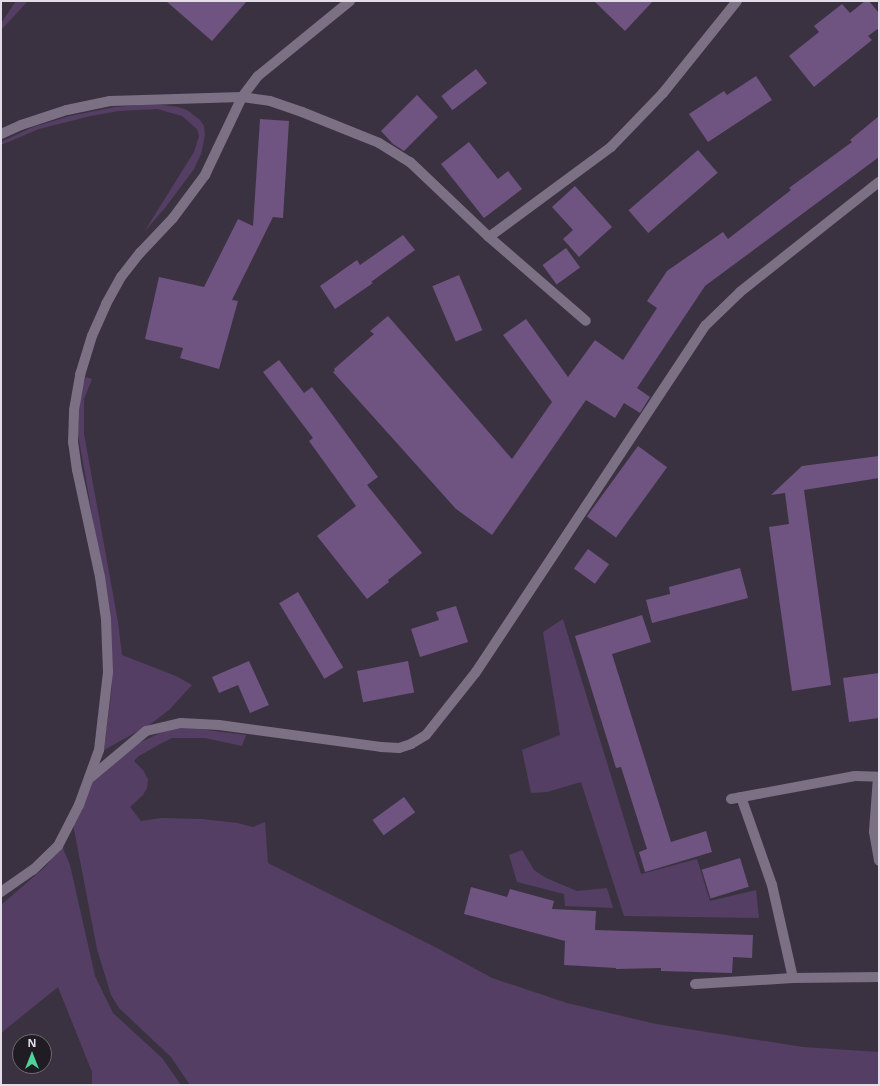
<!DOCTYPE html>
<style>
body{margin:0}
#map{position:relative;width:880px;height:1086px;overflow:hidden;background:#3b3241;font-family:"Open Sans",sans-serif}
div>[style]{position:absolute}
.green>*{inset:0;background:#553e63}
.building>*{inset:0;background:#6f5381;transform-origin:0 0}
.minor>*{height:10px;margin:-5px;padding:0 5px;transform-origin:5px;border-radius:5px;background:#7c7085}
span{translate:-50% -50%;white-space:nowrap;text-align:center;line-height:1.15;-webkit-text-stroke:3px #201c23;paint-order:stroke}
.frame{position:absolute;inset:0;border:2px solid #e2dde6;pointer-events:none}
.north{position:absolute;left:12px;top:1034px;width:40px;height:40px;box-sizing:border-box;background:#201c23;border:1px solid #6e6971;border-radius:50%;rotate:0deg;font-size:11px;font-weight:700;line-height:16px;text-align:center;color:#e2dde6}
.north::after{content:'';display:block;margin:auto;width:14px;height:18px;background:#4cd49b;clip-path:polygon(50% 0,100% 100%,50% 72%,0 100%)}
</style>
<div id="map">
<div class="green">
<div style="clip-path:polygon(16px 1px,28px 1px,1px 30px,1px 23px)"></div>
<div style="clip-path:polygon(140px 105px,162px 105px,178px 107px,187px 110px,200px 120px,204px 126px,205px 135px,201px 154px,194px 169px,165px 208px,144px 232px,194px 152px,199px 136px,197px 129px,182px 116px,157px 109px,119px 111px,91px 116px,39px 129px,1px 145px,1px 142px,33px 127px,70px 116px,115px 107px)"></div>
<div style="clip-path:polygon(86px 377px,92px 379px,84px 399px,84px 434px,118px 622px,122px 655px,176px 676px,192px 685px,169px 710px,149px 725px,104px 750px,112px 686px,110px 617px,78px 434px,80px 393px)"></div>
<div style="clip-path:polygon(563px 619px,641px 874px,697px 859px,710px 901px,756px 890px,759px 918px,624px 916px,581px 782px,547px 792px,531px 793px,522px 750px,560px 735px,543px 632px)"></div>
<div style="clip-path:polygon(184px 727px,246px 735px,242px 746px,205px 738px,172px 738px,160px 744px,139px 756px,134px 761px,143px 770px,148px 779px,147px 788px,143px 795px,130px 807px,141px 821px,161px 818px,202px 819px,237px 823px,253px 827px,265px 822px,268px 863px,437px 948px,492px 978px,567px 1003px,656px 1024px,803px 1047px,879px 1052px,879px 1085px,190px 1085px,171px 1057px,119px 1008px,111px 995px,97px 949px,73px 824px,82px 810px,92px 782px,139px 743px,168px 729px)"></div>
<div style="clip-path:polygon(62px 846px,70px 865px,95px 976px,113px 1013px,162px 1058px,181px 1085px,92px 1085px,92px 1072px,58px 987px,1px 1033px,1px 905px,45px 867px)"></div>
<div style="clip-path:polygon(522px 850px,534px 870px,546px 878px,577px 891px,607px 888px,613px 908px,565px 906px,564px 894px,517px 882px,509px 855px)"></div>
</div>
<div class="building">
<div style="clip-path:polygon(166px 1px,247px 1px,212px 41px)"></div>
<div style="clip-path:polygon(594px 1px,653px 1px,625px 31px)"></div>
<div style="clip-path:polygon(865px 1px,869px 1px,879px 13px,879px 28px,868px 36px,872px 40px,814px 87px,789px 56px,819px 32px,814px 26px,842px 4px,850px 13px)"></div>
<div style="left:476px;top:69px;width:18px;height:44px;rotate:52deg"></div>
<div style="clip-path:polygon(756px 76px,772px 100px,708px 142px,689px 114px,724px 91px,727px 95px)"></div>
<div style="clip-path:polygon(417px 95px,438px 117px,404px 151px,393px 144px,381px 131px)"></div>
<div style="clip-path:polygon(879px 116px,879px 157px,705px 286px,637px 388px,650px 397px,640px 413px,624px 403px,615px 418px,586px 400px,492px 535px,456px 509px,333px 372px,335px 371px,334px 369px,374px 334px,370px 331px,388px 316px,512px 459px,552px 402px,503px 335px,526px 319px,568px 377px,595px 340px,623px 360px,657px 308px,647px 301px,667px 271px,723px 232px,728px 239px,791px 190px,789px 188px,852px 142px,850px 140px)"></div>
<div style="clip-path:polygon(260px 119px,289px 121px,283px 218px,273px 217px,232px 300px,238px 301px,219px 369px,180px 358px,183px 348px,145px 339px,159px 277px,204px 287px,238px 219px,253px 226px)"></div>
<div style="clip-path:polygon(469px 142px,498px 179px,508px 171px,522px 189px,484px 218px,441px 164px)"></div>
<div style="left:698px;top:150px;width:30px;height:92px;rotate:49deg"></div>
<div style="clip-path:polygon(575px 186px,612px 227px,579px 257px,563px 239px,573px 230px,552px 207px)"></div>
<div style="clip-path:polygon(403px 235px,415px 250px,371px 282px,373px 283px,335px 309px,320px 286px,357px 260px,360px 265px)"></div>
<div style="left:566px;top:248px;width:24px;height:29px;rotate:54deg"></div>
<div style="left:459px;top:275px;width:60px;height:29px;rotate:67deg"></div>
<div style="clip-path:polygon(279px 360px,304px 393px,312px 387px,378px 477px,367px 485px,422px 553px,388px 580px,389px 582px,367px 599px,317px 536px,356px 506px,309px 441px,313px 438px,263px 372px)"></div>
<div style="left:638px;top:446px;width:36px;height:87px;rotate:36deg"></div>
<div style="clip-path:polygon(879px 456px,879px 478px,804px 490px,831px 685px,792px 691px,769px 527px,789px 524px,785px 493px,771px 495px,802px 466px)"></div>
<div style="left:588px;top:549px;width:26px;height:24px;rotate:36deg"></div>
<div style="clip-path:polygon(740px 568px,748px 598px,652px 623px,646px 600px,670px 594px,669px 587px)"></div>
<div style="left:298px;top:592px;width:88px;height:22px;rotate:59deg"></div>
<div style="clip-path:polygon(456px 606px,468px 642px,420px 657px,411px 629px,439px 620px,436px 612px)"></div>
<div style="clip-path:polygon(642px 615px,651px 642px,612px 654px,671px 842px,706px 831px,712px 852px,645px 872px,639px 852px,647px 849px,621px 767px,616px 768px,575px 636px)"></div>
<div style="clip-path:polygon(249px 661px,269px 705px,250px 713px,238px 685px,219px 693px,212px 677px)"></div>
<div style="left:408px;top:661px;width:32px;height:52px;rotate:79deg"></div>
<div style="clip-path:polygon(879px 673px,879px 718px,849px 722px,843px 678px)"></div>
<div style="left:404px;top:797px;width:19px;height:39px;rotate:54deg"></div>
<div style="left:740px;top:858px;width:30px;height:40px;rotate:73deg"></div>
<div style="clip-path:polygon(471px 887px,507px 897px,510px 889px,554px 901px,552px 909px,596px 911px,595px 930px,753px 935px,752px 958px,733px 957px,732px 973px,661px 971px,661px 968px,616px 969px,616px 968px,564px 965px,565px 941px,464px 914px)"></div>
</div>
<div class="minor">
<div style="left:1px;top:134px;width:22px;rotate:-24deg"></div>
<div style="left:21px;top:125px;width:48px;rotate:-18.1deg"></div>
<div style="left:67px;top:110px;width:44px;rotate:-11.8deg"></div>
<div style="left:110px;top:101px;width:132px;rotate:-1.7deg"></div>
<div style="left:242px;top:97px;width:28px;rotate:8deg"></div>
<div style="left:270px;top:101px;width:34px;rotate:19deg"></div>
<div style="left:302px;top:112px;width:83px;rotate:21.9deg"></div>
<div style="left:379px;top:143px;width:36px;rotate:32deg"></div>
<div style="left:410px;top:162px;width:109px;rotate:43.5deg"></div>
<div style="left:489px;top:237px;width:128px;rotate:40.9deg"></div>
<div style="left:489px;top:237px;width:152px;rotate:-36.4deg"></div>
<div style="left:611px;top:147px;width:75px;rotate:-46.1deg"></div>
<div style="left:663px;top:93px;width:118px;rotate:-51.2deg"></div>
<div style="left:878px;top:777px;width:55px;rotate:94.2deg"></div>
<div style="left:874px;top:832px;width:29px;rotate:80deg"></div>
<div style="left:90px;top:778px;width:73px;rotate:-40deg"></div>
<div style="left:146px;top:731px;width:36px;rotate:-13deg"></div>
<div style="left:181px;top:723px;width:38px;rotate:3deg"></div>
<div style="left:219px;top:725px;width:163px;rotate:7.7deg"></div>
<div style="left:381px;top:747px;width:18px;rotate:3deg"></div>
<div style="left:399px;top:748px;width:13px;rotate:-18deg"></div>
<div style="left:411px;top:744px;width:17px;rotate:-31deg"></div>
<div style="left:426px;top:735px;width:80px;rotate:-51.6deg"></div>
<div style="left:476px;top:672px;width:416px;rotate:-56.5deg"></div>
<div style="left:706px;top:325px;width:47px;rotate:-44.1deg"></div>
<div style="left:740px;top:292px;width:177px;rotate:-38.4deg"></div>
<div style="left:741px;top:797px;width:93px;rotate:70.6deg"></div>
<div style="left:772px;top:885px;width:95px;rotate:77.3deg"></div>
<div style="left:731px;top:799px;width:126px;rotate:-10.5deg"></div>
<div style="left:855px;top:776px;width:24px;rotate:2deg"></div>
<div style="left:1px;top:892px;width:39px;rotate:-35deg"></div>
<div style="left:33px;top:870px;width:35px;rotate:-44deg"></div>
<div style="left:58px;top:846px;width:46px;rotate:-62.9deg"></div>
<div style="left:79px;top:805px;width:59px;rotate:-70deg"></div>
<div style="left:99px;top:750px;width:79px;rotate:-83.4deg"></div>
<div style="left:108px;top:672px;width:53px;rotate:-92.2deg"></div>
<div style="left:106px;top:619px;width:42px;rotate:-98.1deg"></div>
<div style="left:100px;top:577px;width:109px;rotate:-102.1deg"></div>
<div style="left:77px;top:470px;width:28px;rotate:-98deg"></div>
<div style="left:73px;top:442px;width:32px;rotate:-88deg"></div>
<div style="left:74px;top:410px;width:36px;rotate:-80deg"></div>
<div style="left:80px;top:375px;width:41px;rotate:-72.9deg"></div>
<div style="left:92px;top:336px;width:35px;rotate:-66deg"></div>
<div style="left:106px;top:304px;width:31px;rotate:-61deg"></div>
<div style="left:121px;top:277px;width:31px;rotate:-52deg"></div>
<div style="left:140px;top:253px;width:48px;rotate:-46.7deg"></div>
<div style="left:173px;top:218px;width:54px;rotate:-53.3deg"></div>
<div style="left:205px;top:175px;width:86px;rotate:-64.6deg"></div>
<div style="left:242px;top:97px;width:26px;rotate:-53deg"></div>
<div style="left:258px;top:76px;width:119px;rotate:-39.2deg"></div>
<div style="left:695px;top:984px;width:98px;rotate:-3.5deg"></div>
<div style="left:793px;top:978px;width:86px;rotate:-0.7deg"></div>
</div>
<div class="frame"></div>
<div class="north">N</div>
</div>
